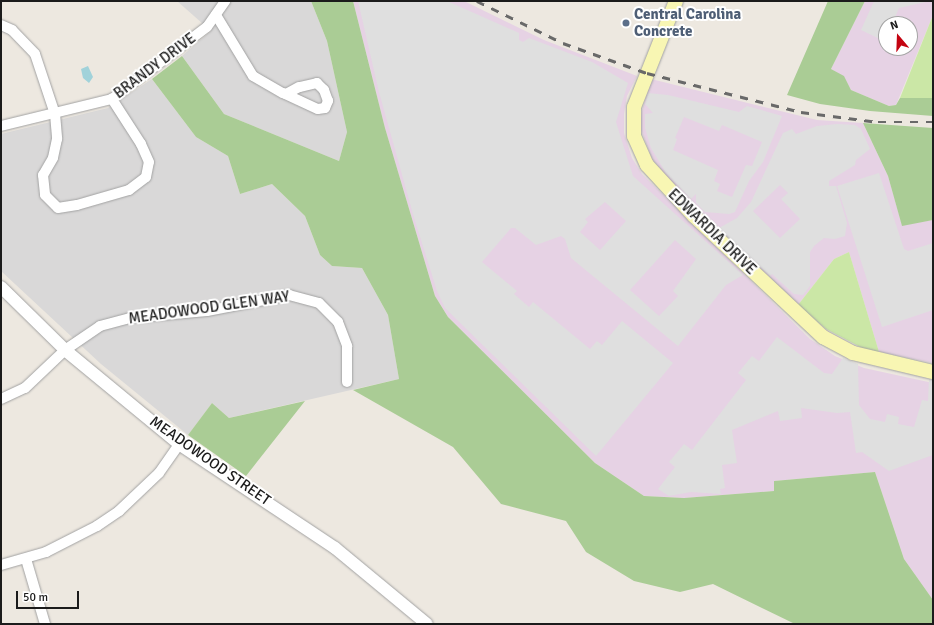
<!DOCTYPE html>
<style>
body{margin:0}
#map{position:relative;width:934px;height:625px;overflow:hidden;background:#ede8e0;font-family:Signika,sans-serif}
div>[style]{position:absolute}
.residential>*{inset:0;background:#d9d8d8}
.industrial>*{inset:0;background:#e6d2e4}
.grass>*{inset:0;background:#cbe7a6}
.forest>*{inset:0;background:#aacc95}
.parking>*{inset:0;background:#dfdfdf}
.water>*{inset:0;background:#a1d2da}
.roads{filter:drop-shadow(0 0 1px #a2a2a2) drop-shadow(0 0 1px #a2a2a2)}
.minor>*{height:10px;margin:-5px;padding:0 5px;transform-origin:5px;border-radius:5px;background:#fff}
.tertiary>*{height:12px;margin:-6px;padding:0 6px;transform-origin:6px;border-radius:6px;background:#fff}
.secondary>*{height:14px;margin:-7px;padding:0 7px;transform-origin:7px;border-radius:7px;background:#f8f6b3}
.rail>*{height:2.5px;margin-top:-1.25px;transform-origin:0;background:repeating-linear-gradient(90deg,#696969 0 8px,transparent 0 16px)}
.dots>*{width:11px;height:11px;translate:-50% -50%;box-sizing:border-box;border:2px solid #fff;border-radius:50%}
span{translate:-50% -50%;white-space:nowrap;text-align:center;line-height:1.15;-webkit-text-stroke:4px #fff;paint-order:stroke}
.service-label{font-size:15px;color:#4e5e75;font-weight:700}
.left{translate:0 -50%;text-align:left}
.street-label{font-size:15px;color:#1b1b1b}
.frame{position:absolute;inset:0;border:2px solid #1b1b1b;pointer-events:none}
.north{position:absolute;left:878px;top:16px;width:40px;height:40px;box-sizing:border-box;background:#fff;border:1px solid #a4a4a4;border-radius:50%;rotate:341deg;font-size:11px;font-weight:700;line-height:16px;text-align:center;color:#1b1b1b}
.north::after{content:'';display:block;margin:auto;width:14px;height:18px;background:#c40311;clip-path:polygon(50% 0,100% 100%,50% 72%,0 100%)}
.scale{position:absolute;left:16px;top:591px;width:63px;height:18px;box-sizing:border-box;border:2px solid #1b1b1b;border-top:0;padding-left:5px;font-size:12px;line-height:14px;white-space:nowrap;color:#1b1b1b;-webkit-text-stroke:3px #fff;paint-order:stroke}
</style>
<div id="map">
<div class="residential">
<div style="clip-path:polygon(177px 1px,311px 1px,327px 41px,347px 132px,339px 161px,224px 114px,182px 56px,211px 31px)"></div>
<div style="clip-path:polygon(152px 79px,196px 137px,228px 156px,240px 194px,272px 184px,305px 216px,320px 255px,332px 266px,362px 268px,388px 315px,399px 379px,229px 418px,212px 403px,188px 435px,101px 364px,1px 271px,1px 134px,108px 108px)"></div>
</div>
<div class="industrial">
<div style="clip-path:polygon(353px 1px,464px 1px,544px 40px,637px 76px,627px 96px,624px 114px,624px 133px,632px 158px,642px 174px,810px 339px,835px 356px,864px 368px,933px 383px,933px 600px,904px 559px,875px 472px,774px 481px,774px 491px,684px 498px,644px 496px,595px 463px,448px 317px,435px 296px,385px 128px)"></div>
<div style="clip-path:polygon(evenodd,865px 1px,933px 1px,933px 15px,896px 105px,889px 106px,851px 90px,844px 77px,831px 69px,865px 1px,886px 24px,910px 24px,910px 48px,886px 48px,886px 24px)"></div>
<div style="clip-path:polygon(651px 79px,817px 120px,863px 123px,888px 176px,902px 225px,933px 220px,933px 363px,879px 352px,849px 252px,834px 259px,798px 305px,664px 175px,652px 159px,640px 127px,642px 111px)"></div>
</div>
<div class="grass">
<div style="clip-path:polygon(933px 15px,933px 98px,900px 98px)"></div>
<div style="clip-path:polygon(849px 252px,879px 352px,862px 348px,826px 329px,798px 305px,834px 259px)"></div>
</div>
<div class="forest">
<div style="clip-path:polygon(311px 1px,353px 1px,385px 128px,435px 296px,448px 317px,595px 463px,644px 496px,684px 498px,774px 491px,774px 481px,875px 472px,904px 559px,933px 600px,933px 624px,795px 624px,713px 584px,680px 592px,634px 581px,586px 552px,566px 521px,501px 504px,453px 447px,353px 390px,399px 379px,388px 315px,362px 268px,332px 266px,320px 255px,305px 216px,272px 184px,240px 194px,228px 156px,196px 137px,152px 79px,182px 56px,224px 114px,339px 161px,347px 132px,327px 41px)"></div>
<div style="clip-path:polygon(828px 1px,865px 1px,831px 69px,844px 76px,851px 90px,889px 106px,896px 105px,900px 98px,933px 98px,933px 116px,870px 111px,820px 104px,787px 95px)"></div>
<div style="clip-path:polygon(863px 123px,933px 128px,933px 220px,902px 226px,888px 176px)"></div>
<div style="clip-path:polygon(305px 401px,246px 476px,188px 435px,212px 403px,229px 418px)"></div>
</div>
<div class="parking">
<div style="clip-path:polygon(evenodd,358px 1px,447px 1px,519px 33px,519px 40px,523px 42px,529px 38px,592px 62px,628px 83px,616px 122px,633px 176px,743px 275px,726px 285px,678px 346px,571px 258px,565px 239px,561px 236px,536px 245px,515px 228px,511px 228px,482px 262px,517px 291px,514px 294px,529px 307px,533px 302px,590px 349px,597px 341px,602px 345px,622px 321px,673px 363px,596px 456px,445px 308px,437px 291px,413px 214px,379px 92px,358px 1px,605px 202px,626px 221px,600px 250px,580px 232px,588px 222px,585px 219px,605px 202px,358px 1px,675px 240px,696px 259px,673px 291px,678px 296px,659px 316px,630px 290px,675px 240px)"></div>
<div style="clip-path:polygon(874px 1px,930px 1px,899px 8px,892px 24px,886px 24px,884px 41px,861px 30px)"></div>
<div style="clip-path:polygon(evenodd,648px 93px,668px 95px,739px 112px,747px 106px,782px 116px,763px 162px,749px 181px,735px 212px,729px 214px,705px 212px,696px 203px,696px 194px,691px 199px,666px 173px,651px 148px,645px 128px,645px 114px,653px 113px,645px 104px,648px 93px,684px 117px,719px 131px,722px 125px,762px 142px,752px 166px,746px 165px,732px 197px,717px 191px,720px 184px,714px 181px,718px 170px,673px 150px,677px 139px,675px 138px,684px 117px)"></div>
<div style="clip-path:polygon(evenodd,837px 124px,855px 125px,861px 129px,870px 149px,856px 160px,855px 165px,829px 181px,829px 186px,836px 186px,847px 223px,845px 236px,835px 239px,824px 238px,814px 246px,810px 252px,810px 286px,803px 295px,794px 294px,772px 274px,770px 276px,719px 228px,737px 218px,751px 202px,783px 133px,792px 129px,796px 134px,817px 126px,837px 124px,780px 185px,788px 193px,781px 199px,800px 219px,780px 238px,753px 211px,780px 185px)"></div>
<div style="clip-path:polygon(879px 173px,904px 249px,908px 251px,933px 243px,933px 310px,882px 327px,837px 186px)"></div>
<div style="clip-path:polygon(777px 337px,824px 373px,832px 374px,843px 358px,858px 364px,859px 405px,870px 419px,885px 422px,887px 414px,899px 417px,898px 424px,914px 427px,922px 400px,928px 401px,929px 379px,933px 380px,933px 455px,889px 471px,862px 452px,856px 453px,850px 412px,837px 413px,801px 408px,802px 418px,780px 421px,778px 411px,732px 430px,737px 463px,722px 465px,725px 488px,720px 489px,721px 494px,691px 492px,669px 496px,658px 489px,675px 467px,669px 462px,684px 444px,692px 450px,746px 380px,738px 373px,752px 356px,759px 361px)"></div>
</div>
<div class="water">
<div style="clip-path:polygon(88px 66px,93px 77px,89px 83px,83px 78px,81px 69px)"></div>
</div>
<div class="roads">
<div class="minor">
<div style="left:216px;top:15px;width:71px;rotate:58.8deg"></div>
<div style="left:253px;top:76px;width:34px;rotate:30deg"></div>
<div style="left:283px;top:93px;width:38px;rotate:25deg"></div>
<div style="left:318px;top:109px;width:7px;rotate:-8deg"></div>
<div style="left:325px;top:108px;width:8px;rotate:-67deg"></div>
<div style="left:328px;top:101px;width:12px;rotate:-110deg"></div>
<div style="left:324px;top:90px;width:10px;rotate:-135deg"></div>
<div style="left:317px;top:83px;width:18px;rotate:167deg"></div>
<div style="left:299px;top:87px;width:15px;rotate:152deg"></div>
<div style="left:1px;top:25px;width:12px;rotate:24deg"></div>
<div style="left:12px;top:30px;width:33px;rotate:46deg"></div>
<div style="left:35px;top:54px;width:63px;rotate:71.6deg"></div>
<div style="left:55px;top:114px;width:25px;rotate:85deg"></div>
<div style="left:57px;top:139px;width:19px;rotate:102deg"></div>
<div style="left:53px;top:158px;width:20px;rotate:120deg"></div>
<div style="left:43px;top:175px;width:20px;rotate:84deg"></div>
<div style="left:45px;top:195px;width:18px;rotate:45deg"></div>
<div style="left:58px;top:208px;width:19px;rotate:-9deg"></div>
<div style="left:77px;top:205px;width:54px;rotate:-16.1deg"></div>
<div style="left:129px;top:190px;width:21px;rotate:-37deg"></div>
<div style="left:146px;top:177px;width:15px;rotate:-79deg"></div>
<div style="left:149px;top:162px;width:20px;rotate:-114deg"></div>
<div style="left:141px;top:144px;width:54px;rotate:-122.8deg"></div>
<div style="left:1px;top:126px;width:114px;rotate:-13.7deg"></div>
<div style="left:112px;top:99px;width:119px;rotate:-37.2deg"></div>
<div style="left:207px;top:27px;width:32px;rotate:-55deg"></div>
<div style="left:1px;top:399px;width:26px;rotate:-25deg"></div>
<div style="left:25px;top:388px;width:55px;rotate:-43.5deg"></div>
<div style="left:65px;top:350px;width:42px;rotate:-34.4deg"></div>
<div style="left:100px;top:326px;width:31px;rotate:-15deg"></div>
<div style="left:130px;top:318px;width:77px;rotate:-5.2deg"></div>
<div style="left:207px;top:311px;width:84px;rotate:-11deg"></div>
<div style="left:289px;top:295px;width:31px;rotate:15deg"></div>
<div style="left:319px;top:303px;width:27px;rotate:45deg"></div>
<div style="left:338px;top:322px;width:26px;rotate:69deg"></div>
<div style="left:347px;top:346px;width:36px;rotate:90deg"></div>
<div style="left:26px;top:559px;width:68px;rotate:73.7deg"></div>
<div style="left:1px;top:565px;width:47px;rotate:-16.1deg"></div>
<div style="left:46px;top:552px;width:57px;rotate:-27deg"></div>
<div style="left:97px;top:526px;width:27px;rotate:-34deg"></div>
<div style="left:119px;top:511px;width:55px;rotate:-43.5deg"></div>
<div style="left:159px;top:473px;width:35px;rotate:-55deg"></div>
</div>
<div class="tertiary">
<div style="left:1px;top:287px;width:90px;rotate:44.5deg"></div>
<div style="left:65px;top:350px;width:148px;rotate:39.5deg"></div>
<div style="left:179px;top:444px;width:187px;rotate:33.7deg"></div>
<div style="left:335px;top:548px;width:119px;rotate:39.6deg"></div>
</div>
<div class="secondary">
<div style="left:676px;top:1px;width:114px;rotate:111.6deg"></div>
<div style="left:634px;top:107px;width:29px;rotate:90deg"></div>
<div style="left:634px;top:136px;width:32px;rotate:66deg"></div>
<div style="left:647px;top:165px;width:69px;rotate:47.3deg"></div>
<div style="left:694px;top:216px;width:177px;rotate:43.2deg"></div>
<div style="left:823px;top:337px;width:34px;rotate:28deg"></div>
<div style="left:853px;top:353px;width:82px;rotate:13.4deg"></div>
</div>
</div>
<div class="rail">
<div style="left:477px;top:1px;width:96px;rotate:26deg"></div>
<div style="left:563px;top:43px;width:89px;rotate:19.7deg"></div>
<div style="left:647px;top:73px;width:159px;rotate:14.2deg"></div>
<div style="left:801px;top:112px;width:78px;rotate:7.4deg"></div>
<div style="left:878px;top:122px;width:55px"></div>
</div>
<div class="dots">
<div style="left:626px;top:23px;background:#5c6f8a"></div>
</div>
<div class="service-label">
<span class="left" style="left:634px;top:23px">Central Carolina<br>Concrete</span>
</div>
<div class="street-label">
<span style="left:155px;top:66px;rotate:-37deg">BRANDY DRIVE</span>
<span style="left:712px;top:232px;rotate:44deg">EDWARDIA DRIVE</span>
<span style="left:209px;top:308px;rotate:-8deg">MEADOWOOD GLEN WAY</span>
<span style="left:210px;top:461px;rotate:35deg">MEADOWOOD STREET</span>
</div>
<div class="frame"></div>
<div class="north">N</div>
<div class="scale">50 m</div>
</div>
